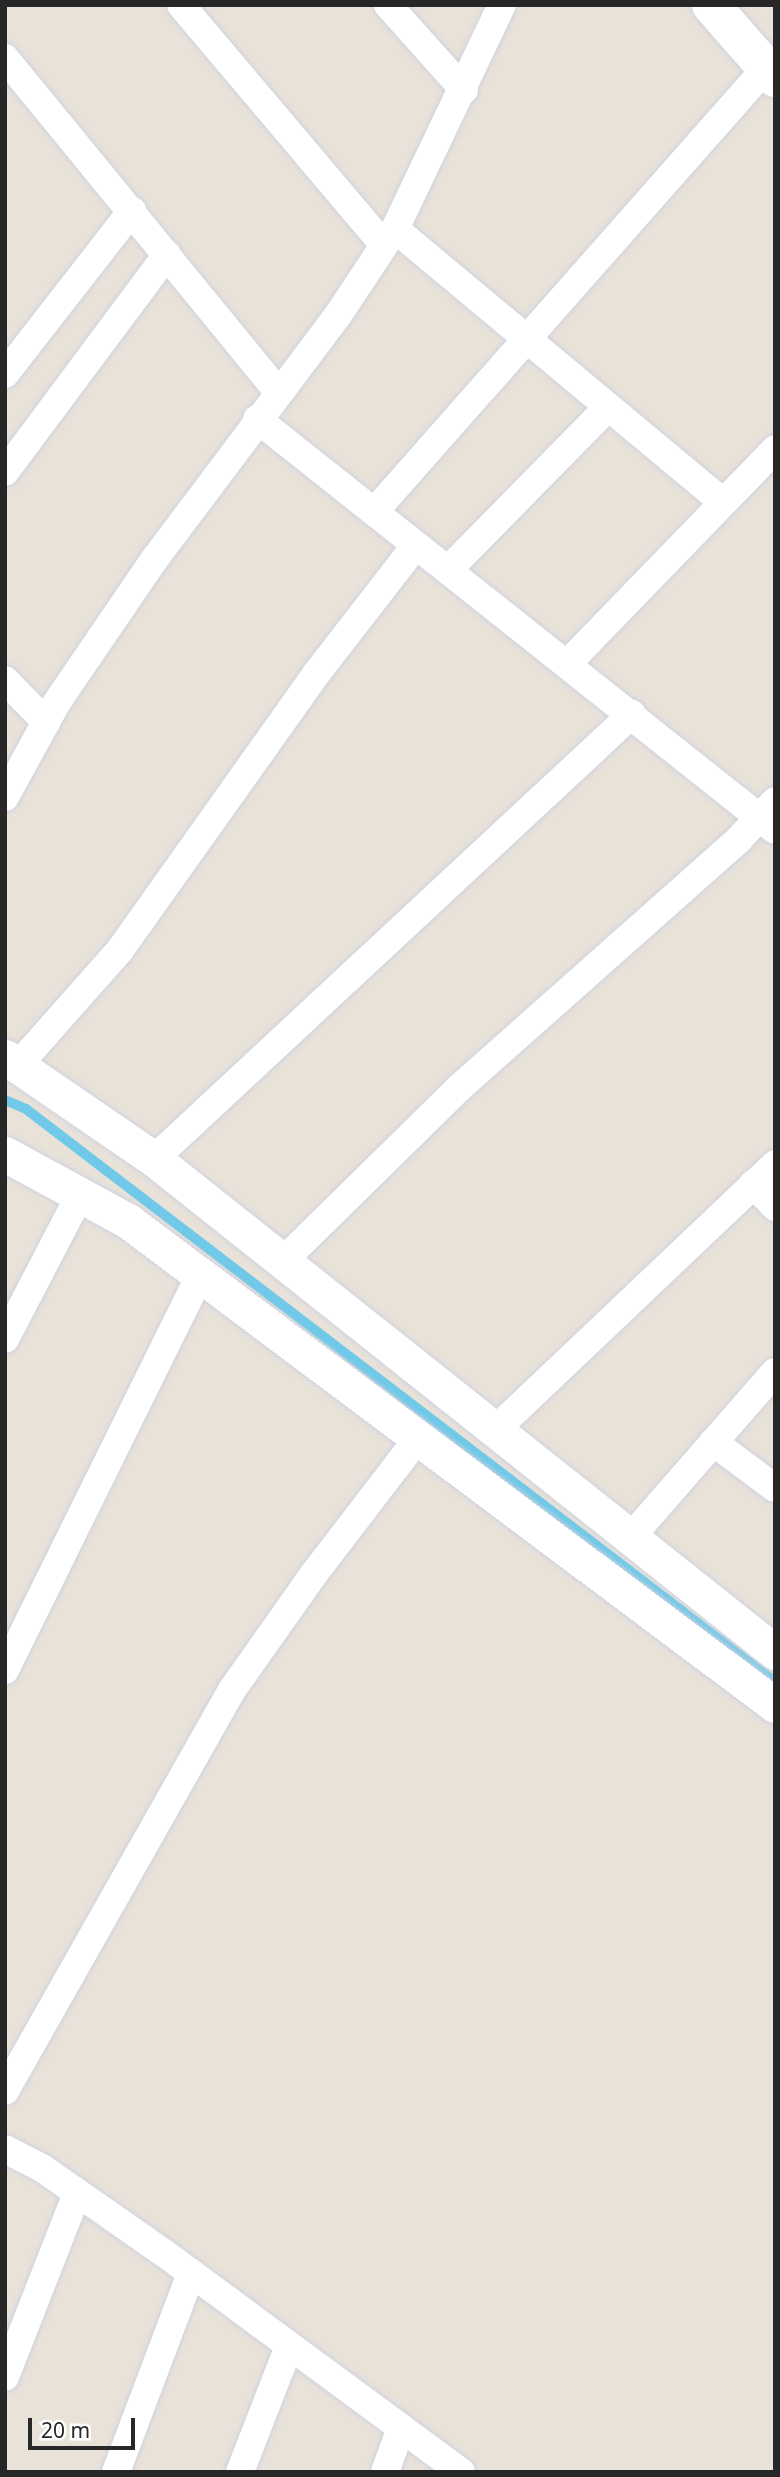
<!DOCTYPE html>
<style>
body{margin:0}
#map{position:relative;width:780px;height:2477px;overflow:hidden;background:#e9e2d9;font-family:"Noto Sans",sans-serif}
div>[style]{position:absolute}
.stream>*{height:10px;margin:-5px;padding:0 5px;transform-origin:5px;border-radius:5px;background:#70c9e8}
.roads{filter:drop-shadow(0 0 2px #cfd2e0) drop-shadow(0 0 2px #cfd2e0)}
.minor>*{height:28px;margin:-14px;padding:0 14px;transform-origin:14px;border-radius:14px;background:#fff}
.tertiary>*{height:35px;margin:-17.5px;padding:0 17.5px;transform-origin:17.5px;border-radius:17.5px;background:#fff}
.secondary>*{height:38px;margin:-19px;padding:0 19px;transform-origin:19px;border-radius:19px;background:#fff}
span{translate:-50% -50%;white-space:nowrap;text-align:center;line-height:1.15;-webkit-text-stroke:5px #fff;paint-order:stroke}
.frame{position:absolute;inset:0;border:7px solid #272727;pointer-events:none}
.scale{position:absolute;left:28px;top:2418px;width:107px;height:32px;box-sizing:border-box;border:4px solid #272727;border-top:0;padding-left:9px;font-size:21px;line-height:24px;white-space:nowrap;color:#272727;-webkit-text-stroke:5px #fff;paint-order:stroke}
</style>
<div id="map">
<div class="stream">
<div style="left:5px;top:1100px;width:23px;rotate:23deg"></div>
<div style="left:26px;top:1109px;width:943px;rotate:37.42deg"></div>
</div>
<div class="roads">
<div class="minor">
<div style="left:181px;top:5px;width:314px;rotate:49.8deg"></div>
<div style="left:388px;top:5px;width:114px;rotate:48.2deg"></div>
<div style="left:5px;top:58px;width:431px;rotate:50.7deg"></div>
<div style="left:395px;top:229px;width:427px;rotate:39.8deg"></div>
<div style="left:5px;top:374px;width:207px;rotate:-52.1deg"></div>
<div style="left:257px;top:419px;width:661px;rotate:38.43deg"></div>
<div style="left:5px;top:472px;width:271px;rotate:-53.3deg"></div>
<div style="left:374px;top:512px;width:592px;rotate:-48.56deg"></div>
<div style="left:448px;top:570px;width:228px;rotate:-45.5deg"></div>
<div style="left:567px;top:664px;width:299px;rotate:-45.9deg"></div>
<div style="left:5px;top:680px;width:59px;rotate:45.7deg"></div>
<div style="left:5px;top:797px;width:108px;rotate:-61.3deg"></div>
<div style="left:57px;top:702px;width:172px;rotate:-55.7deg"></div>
<div style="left:154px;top:560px;width:306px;rotate:-53.1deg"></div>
<div style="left:338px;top:315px;width:103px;rotate:-56.5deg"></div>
<div style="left:395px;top:229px;width:248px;rotate:-64.5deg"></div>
<div style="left:20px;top:1063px;width:151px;rotate:-48.5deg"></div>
<div style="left:120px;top:950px;width:339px;rotate:-54.6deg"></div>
<div style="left:316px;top:674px;width:163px;rotate:-52.2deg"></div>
<div style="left:154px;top:1159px;width:653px;rotate:-42.95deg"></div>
<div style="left:753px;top:1184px;width:32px;rotate:46deg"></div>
<div style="left:284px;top:1260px;width:245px;rotate:-44.5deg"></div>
<div style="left:459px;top:1088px;width:375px;rotate:-41.6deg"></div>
<div style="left:739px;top:839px;width:52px;rotate:-46.5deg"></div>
<div style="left:5px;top:1339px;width:162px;rotate:-62.5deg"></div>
<div style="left:494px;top:1431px;width:388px;rotate:-43.5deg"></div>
<div style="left:713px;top:1442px;width:77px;rotate:36.6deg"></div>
<div style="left:630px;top:1538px;width:220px;rotate:-48.9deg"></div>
<div style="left:5px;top:1670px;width:442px;rotate:-63.7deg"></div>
<div style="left:5px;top:2091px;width:461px;rotate:-60.5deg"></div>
<div style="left:232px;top:1690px;width:141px;rotate:-54.8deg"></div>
<div style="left:313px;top:1575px;width:173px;rotate:-52.5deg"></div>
<div style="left:5px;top:2149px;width:42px;rotate:27.2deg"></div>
<div style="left:42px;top:2168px;width:149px;rotate:34.9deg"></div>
<div style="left:164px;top:2253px;width:369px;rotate:36.4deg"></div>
<div style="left:5px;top:2377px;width:198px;rotate:-68.6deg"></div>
<div style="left:116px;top:2472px;width:213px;rotate:-69.3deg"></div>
<div style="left:240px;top:2472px;width:135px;rotate:-68.7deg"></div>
<div style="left:385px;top:2472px;width:47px;rotate:-70deg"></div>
</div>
<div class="tertiary">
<div style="left:5px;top:1057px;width:181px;rotate:34.4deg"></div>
<div style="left:154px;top:1159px;width:793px;rotate:38.45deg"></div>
<div style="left:5px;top:1154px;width:140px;rotate:28.6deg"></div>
<div style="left:128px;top:1221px;width:808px;rotate:36.8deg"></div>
</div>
<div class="secondary">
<div style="left:711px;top:5px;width:97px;rotate:48.8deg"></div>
</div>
</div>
<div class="frame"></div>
<div class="scale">20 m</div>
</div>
